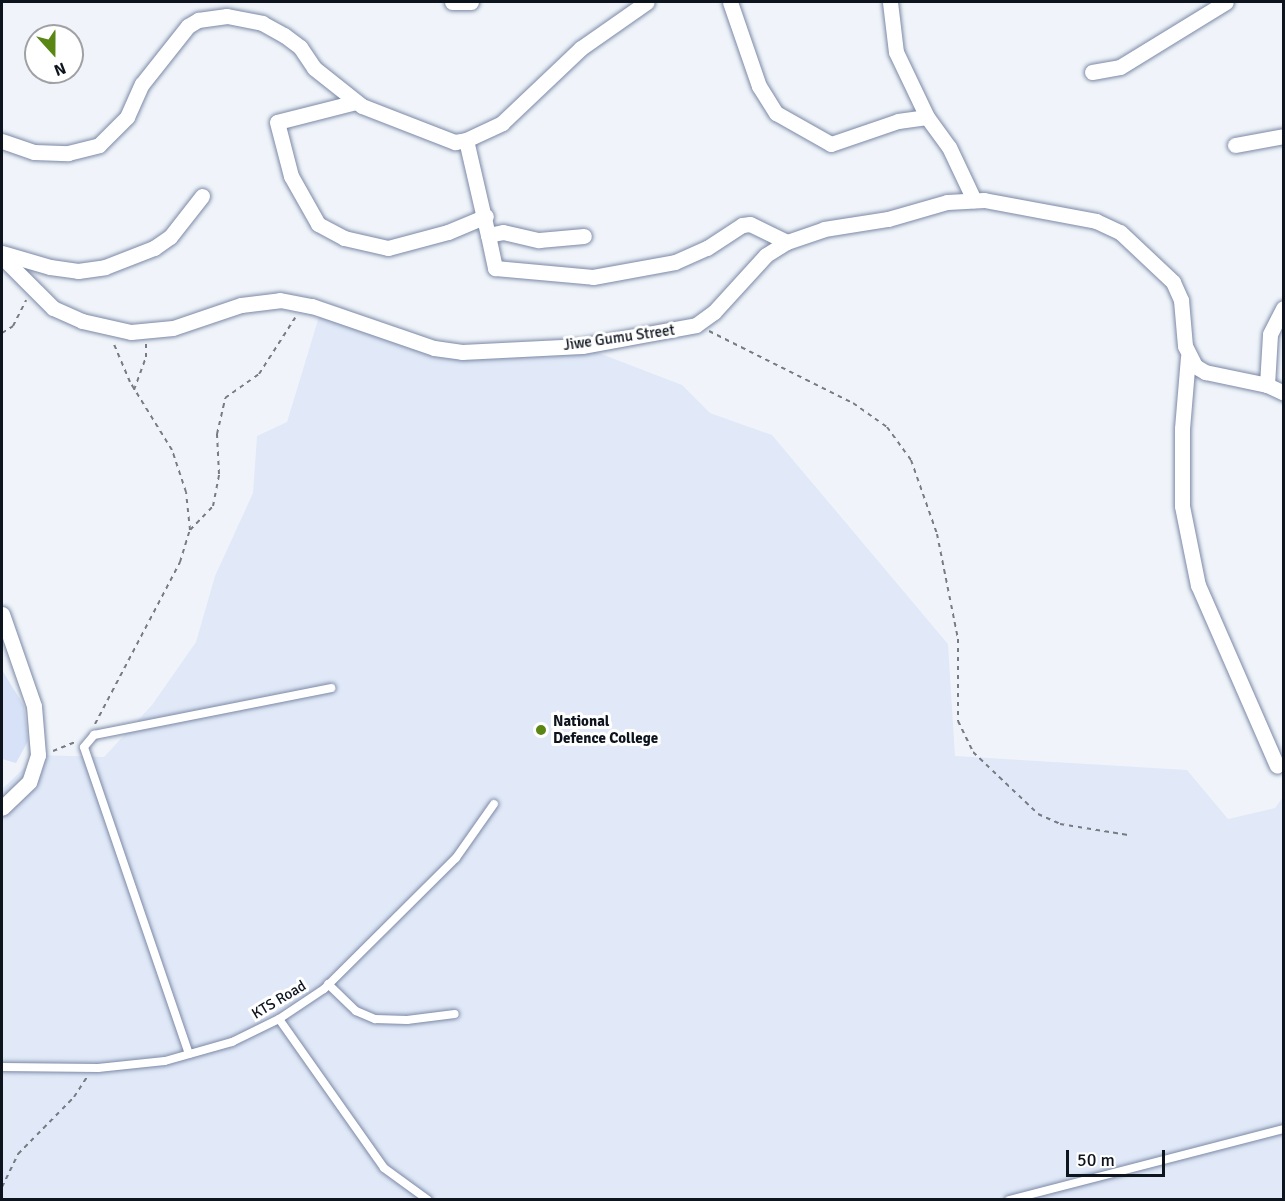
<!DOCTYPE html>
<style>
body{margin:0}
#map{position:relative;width:1285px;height:1201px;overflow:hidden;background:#f0f4fa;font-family:Signika,sans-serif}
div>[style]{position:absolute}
.built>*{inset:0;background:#e1e9f8}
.green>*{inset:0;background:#d7e2f8}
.path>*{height:2px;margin-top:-1px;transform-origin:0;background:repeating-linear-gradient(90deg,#777c84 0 4.5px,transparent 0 9px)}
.roads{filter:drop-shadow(0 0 2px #7b89a6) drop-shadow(0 0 2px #7b89a6)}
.lane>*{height:8px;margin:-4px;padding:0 4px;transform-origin:4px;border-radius:4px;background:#fff}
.street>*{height:15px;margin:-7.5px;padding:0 7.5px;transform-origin:7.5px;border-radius:7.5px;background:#fff}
.dots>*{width:16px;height:16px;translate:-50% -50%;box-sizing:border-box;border:3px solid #fff;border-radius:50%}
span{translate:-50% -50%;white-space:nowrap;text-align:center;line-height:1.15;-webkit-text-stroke:6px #fff;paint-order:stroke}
.street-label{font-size:15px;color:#0e141e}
.poi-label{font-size:15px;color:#0e141e;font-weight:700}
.left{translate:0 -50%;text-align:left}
.frame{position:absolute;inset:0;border:3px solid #0e141e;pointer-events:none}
.north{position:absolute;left:24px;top:24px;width:60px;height:60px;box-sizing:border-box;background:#fff;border:2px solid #9fa1a5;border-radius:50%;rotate:159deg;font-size:16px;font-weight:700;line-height:24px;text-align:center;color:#0e141e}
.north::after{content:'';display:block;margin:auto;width:21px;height:27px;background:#5a8614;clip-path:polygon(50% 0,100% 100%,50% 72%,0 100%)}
.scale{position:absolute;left:1066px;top:1150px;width:99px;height:27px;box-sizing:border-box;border:3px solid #0e141e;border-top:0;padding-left:8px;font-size:18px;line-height:21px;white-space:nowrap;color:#0e141e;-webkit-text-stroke:4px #fff;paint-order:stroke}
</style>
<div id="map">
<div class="built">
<div style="clip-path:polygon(321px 310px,471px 355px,591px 350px,682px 385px,710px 413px,772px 435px,948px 644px,955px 756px,1187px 770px,1228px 819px,1275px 808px,1283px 797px,1283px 1199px,2px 1199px,2px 789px,38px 755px,104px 757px,152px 705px,196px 642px,215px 576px,253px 493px,257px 436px,287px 422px)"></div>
</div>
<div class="green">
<div style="clip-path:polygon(2px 670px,24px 706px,28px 741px,16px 763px,2px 759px)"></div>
</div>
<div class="path">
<div style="left:709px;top:331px;width:161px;rotate:26.6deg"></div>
<div style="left:853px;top:403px;width:42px;rotate:35.2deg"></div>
<div style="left:887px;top:427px;width:41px;rotate:54deg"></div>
<div style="left:911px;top:460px;width:78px;rotate:70.6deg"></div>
<div style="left:937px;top:534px;width:107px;rotate:78.7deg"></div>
<div style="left:958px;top:639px;width:82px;rotate:90deg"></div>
<div style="left:958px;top:721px;width:34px;rotate:64deg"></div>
<div style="left:973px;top:752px;width:90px;rotate:43.6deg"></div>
<div style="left:1038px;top:814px;width:24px;rotate:24deg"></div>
<div style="left:1060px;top:824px;width:69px;rotate:9.2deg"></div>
<div style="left:2px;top:333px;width:13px;rotate:-32deg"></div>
<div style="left:13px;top:326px;width:29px;rotate:-63deg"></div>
<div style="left:134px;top:390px;width:35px;rotate:-70deg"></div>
<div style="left:146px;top:357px;width:13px;rotate:-90deg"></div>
<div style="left:190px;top:530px;width:33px;rotate:-46deg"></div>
<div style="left:213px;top:506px;width:33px;rotate:-79deg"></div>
<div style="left:219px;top:474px;width:40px;rotate:-92.9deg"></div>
<div style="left:217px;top:434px;width:37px;rotate:-77deg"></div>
<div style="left:225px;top:398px;width:42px;rotate:-35.2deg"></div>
<div style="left:259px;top:374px;width:67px;rotate:-57.3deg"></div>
<div style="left:95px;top:724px;width:183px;rotate:-62.3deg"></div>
<div style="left:180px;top:562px;width:34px;rotate:-73deg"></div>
<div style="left:190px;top:530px;width:38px;rotate:-96deg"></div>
<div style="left:186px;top:492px;width:44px;rotate:-108.4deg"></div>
<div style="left:172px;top:450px;width:80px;rotate:-121.7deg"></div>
<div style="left:130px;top:382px;width:43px;rotate:-113deg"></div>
<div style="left:53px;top:751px;width:24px;rotate:-22deg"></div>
<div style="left:2px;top:1187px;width:37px;rotate:-64deg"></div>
<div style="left:18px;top:1154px;width:80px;rotate:-45.5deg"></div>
<div style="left:74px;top:1097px;width:24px;rotate:-57deg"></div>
</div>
<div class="roads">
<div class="lane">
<div style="left:328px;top:984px;width:39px;rotate:44deg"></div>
<div style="left:356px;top:1011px;width:21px;rotate:23deg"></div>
<div style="left:375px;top:1019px;width:32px;rotate:2deg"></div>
<div style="left:407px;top:1020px;width:48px;rotate:-7.1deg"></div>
<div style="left:279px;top:1019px;width:182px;rotate:54.8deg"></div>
<div style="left:384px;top:1168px;width:54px;rotate:36deg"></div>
<div style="left:189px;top:1054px;width:324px;rotate:-108.9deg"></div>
<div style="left:84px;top:747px;width:16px;rotate:-50deg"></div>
<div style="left:94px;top:735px;width:242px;rotate:-11.2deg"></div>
<div style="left:2px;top:1067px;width:96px;rotate:0.6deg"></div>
<div style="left:98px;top:1068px;width:67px;rotate:-6deg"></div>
<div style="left:165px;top:1061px;width:70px;rotate:-15.8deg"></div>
<div style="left:232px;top:1042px;width:52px;rotate:-26.1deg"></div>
<div style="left:279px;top:1019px;width:54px;rotate:-33.7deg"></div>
<div style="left:324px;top:989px;width:186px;rotate:-44.8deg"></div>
<div style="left:456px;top:858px;width:66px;rotate:-54.9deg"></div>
<div style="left:1009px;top:1200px;width:284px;rotate:-14.5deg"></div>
</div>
<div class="street">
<div style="left:452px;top:2px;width:19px"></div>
<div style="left:730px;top:2px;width:89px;rotate:71deg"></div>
<div style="left:759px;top:86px;width:32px;rotate:58deg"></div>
<div style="left:776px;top:113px;width:63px;rotate:29.4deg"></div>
<div style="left:831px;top:144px;width:71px;rotate:-18.9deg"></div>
<div style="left:898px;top:121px;width:29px;rotate:-8deg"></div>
<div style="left:927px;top:117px;width:37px;rotate:54deg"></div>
<div style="left:949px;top:147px;width:59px;rotate:64.7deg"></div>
<div style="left:890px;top:2px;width:50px;rotate:83.2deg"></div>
<div style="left:896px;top:52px;width:72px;rotate:64.5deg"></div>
<div style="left:1092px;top:72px;width:28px;rotate:-10deg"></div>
<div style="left:1120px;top:67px;width:124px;rotate:-31.5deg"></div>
<div style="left:356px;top:102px;width:81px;rotate:165.8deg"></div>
<div style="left:277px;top:122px;width:56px;rotate:75.5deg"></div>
<div style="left:291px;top:176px;width:55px;rotate:60.6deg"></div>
<div style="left:318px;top:224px;width:30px;rotate:28deg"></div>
<div style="left:344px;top:238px;width:45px;rotate:12.8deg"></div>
<div style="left:388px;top:248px;width:62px;rotate:-14.9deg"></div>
<div style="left:448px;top:232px;width:41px;rotate:-22.8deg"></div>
<div style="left:466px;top:140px;width:98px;rotate:77deg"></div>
<div style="left:488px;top:235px;width:15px;rotate:-11deg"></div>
<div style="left:503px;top:232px;width:37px;rotate:13deg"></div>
<div style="left:539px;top:240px;width:45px;rotate:-5.1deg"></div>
<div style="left:2px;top:141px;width:34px;rotate:19deg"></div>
<div style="left:34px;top:152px;width:34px;rotate:2deg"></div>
<div style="left:68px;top:153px;width:32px;rotate:-14deg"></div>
<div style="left:99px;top:145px;width:40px;rotate:-45deg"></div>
<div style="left:127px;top:117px;width:36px;rotate:-66deg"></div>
<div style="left:142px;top:84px;width:74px;rotate:-51.6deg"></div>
<div style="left:188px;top:26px;width:12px;rotate:-31deg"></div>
<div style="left:198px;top:20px;width:29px;rotate:-8deg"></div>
<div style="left:227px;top:16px;width:36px;rotate:11deg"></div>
<div style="left:262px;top:23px;width:25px;rotate:29deg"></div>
<div style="left:284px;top:35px;width:20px;rotate:37deg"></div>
<div style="left:300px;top:47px;width:25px;rotate:56deg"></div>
<div style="left:314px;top:68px;width:61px;rotate:38.4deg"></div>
<div style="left:362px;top:106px;width:100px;rotate:21.2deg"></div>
<div style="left:455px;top:142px;width:11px;rotate:-10deg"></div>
<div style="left:466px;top:140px;width:40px;rotate:-25deg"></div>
<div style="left:502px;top:123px;width:109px;rotate:-43.5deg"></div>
<div style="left:581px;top:48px;width:80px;rotate:-34.9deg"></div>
<div style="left:1235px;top:145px;width:50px;rotate:-10.4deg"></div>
<div style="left:488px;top:235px;width:34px;rotate:78deg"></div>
<div style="left:495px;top:268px;width:98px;rotate:5.2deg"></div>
<div style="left:593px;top:277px;width:83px;rotate:-10.4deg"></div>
<div style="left:675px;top:262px;width:35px;rotate:-24deg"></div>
<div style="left:707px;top:248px;width:42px;rotate:-33.3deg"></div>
<div style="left:742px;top:225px;width:8px;rotate:-7deg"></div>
<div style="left:750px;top:224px;width:41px;rotate:25.9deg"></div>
<div style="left:2px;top:253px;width:50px;rotate:16.3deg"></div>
<div style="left:50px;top:267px;width:28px;rotate:8deg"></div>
<div style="left:78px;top:271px;width:27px;rotate:-8deg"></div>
<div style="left:105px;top:267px;width:53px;rotate:-21.2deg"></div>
<div style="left:154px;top:248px;width:19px;rotate:-35deg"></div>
<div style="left:170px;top:237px;width:52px;rotate:-52deg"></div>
<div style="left:2px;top:257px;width:72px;rotate:45deg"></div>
<div style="left:53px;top:308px;width:32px;rotate:24deg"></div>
<div style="left:82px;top:321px;width:50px;rotate:12.7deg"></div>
<div style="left:131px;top:332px;width:42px;rotate:-5.4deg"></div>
<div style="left:173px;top:328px;width:72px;rotate:-18.7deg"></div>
<div style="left:241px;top:305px;width:39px;rotate:-7deg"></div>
<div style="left:280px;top:300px;width:33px;rotate:11deg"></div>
<div style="left:312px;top:306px;width:129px;rotate:19deg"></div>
<div style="left:434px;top:348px;width:28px;rotate:8deg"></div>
<div style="left:462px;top:352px;width:120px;rotate:-2.9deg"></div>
<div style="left:582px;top:346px;width:116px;rotate:-10.4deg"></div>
<div style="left:696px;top:325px;width:22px;rotate:-36deg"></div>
<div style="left:714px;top:312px;width:77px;rotate:-47.6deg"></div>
<div style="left:766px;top:255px;width:25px;rotate:-32deg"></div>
<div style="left:787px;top:242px;width:39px;rotate:-19deg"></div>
<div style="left:824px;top:229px;width:65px;rotate:-8.9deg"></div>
<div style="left:888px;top:219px;width:61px;rotate:-16.1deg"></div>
<div style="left:947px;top:202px;width:37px;rotate:-3deg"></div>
<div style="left:984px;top:200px;width:114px;rotate:10.6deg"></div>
<div style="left:1096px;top:221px;width:26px;rotate:25deg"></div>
<div style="left:1120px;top:232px;width:73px;rotate:43.3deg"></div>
<div style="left:1173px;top:282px;width:20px;rotate:66deg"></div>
<div style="left:1181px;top:300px;width:46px;rotate:85deg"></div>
<div style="left:1185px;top:346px;width:22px;rotate:63deg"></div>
<div style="left:1195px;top:366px;width:12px;rotate:31deg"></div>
<div style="left:1205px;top:372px;width:63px;rotate:11.8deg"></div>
<div style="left:1267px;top:385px;width:19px;rotate:25deg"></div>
<div style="left:1188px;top:357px;width:72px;rotate:94.8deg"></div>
<div style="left:1182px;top:429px;width:77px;rotate:90deg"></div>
<div style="left:1182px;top:506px;width:81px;rotate:78.6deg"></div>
<div style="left:1198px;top:585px;width:197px;rotate:66.4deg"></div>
<div style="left:1267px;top:385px;width:51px;rotate:-86.6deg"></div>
<div style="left:1270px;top:334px;width:29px;rotate:-63deg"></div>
<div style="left:2px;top:614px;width:97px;rotate:70.8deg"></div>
<div style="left:34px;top:706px;width:49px;rotate:85.3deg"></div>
<div style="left:38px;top:755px;width:28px;rotate:108deg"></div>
<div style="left:29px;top:782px;width:37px;rotate:136deg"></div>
</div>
</div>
<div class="dots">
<div style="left:541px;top:730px;background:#5a8614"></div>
</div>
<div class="street-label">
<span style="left:619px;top:338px;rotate:-8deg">Jiwe Gumu Street</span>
<span style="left:279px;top:1000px;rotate:-31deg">KTS Road</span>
</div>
<div class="poi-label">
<span class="left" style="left:553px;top:730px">National<br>Defence College</span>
</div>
<div class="frame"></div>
<div class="north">N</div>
<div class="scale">50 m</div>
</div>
